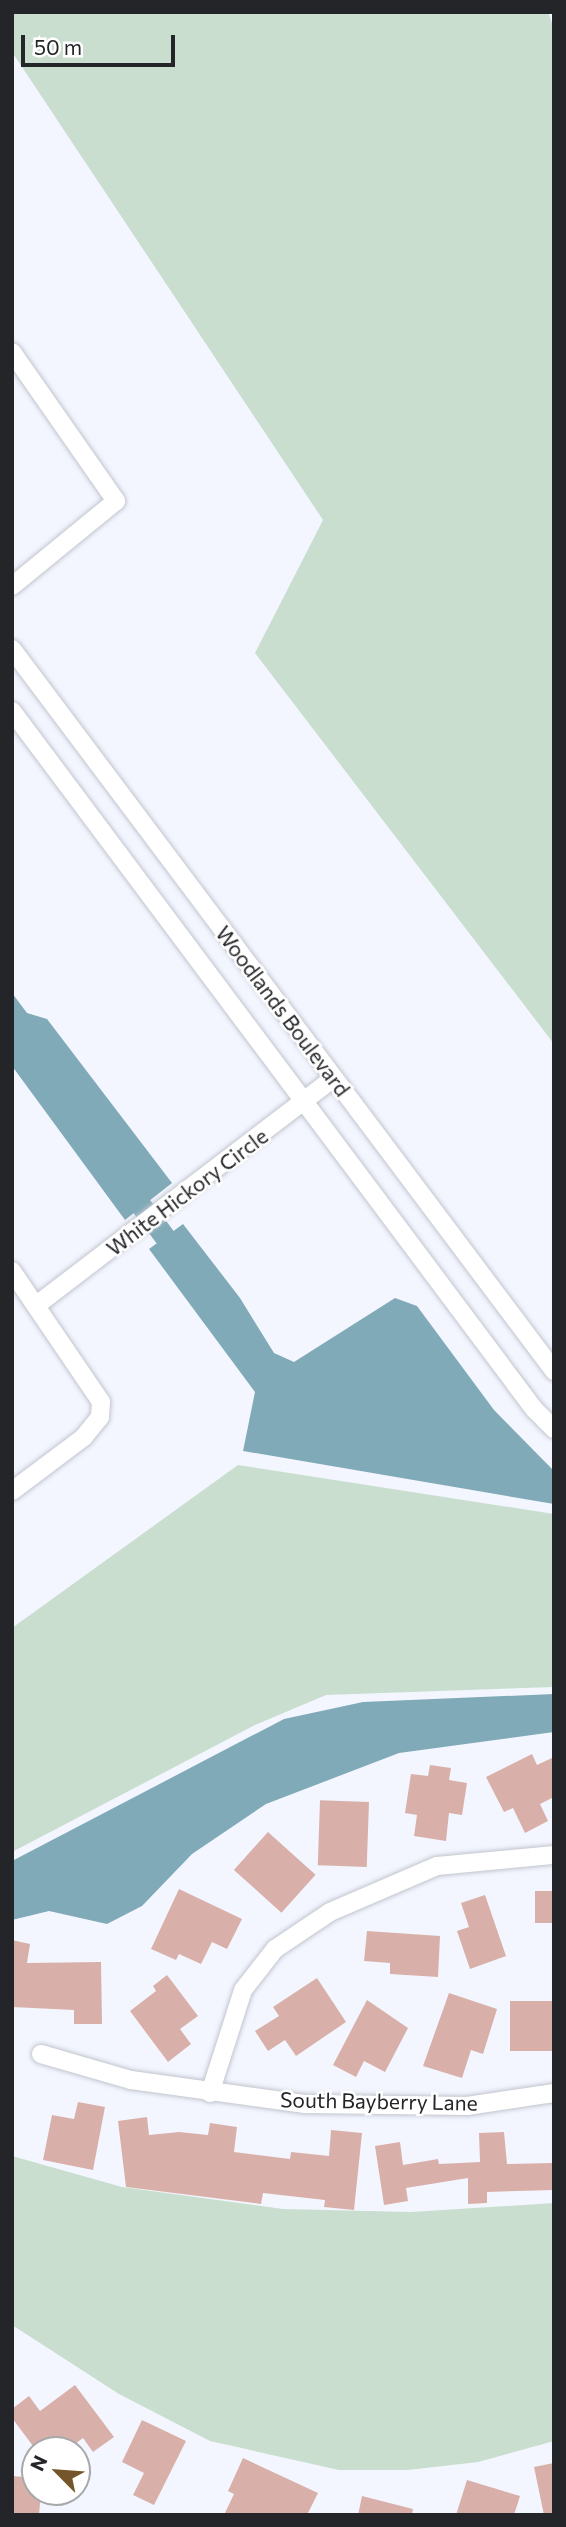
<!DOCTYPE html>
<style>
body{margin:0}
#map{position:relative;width:566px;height:2527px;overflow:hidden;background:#f3f6ff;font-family:Commissioner,sans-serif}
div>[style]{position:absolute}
.green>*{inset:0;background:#c9dece}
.water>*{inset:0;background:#81aab8}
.canal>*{height:21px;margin:-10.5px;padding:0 10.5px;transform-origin:10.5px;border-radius:10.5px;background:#81aab8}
.building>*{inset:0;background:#d9b0a9;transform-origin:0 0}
.roads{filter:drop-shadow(0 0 2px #c2c5cd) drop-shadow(0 0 2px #c2c5cd)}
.minor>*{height:18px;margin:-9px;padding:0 9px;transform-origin:9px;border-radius:9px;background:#fff}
span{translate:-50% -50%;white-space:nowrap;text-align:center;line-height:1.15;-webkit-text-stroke:5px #fff;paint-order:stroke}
.street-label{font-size:21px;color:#242528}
.frame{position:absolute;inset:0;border:14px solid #242528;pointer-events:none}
.north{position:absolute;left:21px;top:2436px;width:70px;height:70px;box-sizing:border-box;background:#fff;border:2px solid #a7a8a9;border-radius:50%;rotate:295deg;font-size:19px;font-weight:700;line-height:28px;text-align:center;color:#242528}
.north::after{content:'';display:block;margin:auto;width:24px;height:32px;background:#74562a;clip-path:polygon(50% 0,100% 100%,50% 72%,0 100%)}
.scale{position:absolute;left:21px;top:35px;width:154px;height:32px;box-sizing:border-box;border:4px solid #242528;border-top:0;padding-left:9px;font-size:21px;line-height:24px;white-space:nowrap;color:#242528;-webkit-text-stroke:5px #fff;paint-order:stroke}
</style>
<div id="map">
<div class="green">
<div style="clip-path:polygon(12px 12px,548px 12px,554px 29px,554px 1044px,255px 653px,323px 520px,12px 52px)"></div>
<div style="clip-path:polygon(238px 1465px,554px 1514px,554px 1687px,326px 1695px,255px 1725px,12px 1852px,12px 1628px)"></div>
<div style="clip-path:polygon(12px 2156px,122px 2187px,283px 2209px,411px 2212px,554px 2203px,554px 2441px,478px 2462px,408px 2470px,339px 2470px,210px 2441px,119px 2394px,12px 2325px)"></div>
</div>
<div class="water">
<div style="clip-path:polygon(12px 993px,27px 1013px,47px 1019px,172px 1183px,125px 1220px,12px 1066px)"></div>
<div style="clip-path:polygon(183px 1224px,240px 1298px,274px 1353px,294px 1362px,395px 1298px,417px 1306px,494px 1410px,554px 1471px,554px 1504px,243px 1451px,255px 1392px,149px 1249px)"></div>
<div style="clip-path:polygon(554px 1694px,554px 1732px,399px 1753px,266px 1804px,192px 1854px,142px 1906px,107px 1924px,49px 1911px,12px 1920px,12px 1861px,284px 1719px,363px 1702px)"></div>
</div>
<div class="canal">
<div style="left:126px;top:1186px;width:91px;rotate:52.6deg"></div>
</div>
<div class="building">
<div style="clip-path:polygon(532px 1754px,537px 1765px,554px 1757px,554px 1797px,540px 1804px,548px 1821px,525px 1833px,513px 1808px,504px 1812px,486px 1777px)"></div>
<div style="clip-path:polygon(430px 1765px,451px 1768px,449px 1780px,467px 1783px,462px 1815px,449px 1813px,446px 1841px,414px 1836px,417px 1815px,405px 1813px,411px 1774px,428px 1776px)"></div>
<div style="left:369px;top:1802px;width:65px;height:49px;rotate:92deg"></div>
<div style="left:268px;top:1832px;width:64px;height:51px;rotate:42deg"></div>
<div style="clip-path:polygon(179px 1889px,242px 1919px,227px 1949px,212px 1942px,201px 1964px,179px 1954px,176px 1960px,151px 1949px)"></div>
<div style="left:554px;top:1891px;width:32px;height:19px;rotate:90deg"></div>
<div style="clip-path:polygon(485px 1895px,506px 1956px,470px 1969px,457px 1931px,469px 1927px,461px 1903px)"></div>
<div style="clip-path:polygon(367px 1931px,440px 1936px,438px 1977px,390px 1974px,390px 1963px,364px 1961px)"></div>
<div style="clip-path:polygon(12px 1940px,30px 1944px,27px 1963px,101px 1962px,102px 2024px,74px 2024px,74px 2010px,12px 2007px)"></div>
<div style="clip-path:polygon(167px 1975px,198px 2016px,180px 2029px,191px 2044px,168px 2062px,130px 2011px,156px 1991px,153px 1986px)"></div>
<div style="clip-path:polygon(317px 1978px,346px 2022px,296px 2056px,285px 2040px,268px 2051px,255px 2031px,279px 2016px,273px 2007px)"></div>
<div style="clip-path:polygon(449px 1993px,497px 2009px,483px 2054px,471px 2050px,462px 2078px,423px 2066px)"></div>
<div style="clip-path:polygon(367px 2000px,408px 2028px,385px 2072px,364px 2061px,356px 2077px,333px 2065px)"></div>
<div style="left:554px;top:2001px;width:50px;height:44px;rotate:90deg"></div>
<div style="clip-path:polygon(78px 2102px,105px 2107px,93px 2170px,43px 2160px,52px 2115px,74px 2119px)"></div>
<div style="clip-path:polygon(147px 2117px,149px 2135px,179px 2132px,208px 2135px,210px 2123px,237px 2127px,234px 2152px,290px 2159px,291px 2152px,329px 2156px,331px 2130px,362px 2133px,354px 2210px,324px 2207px,325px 2200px,263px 2193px,261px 2204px,126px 2187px,118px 2121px)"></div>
<div style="clip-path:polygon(504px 2132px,507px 2164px,554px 2163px,554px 2190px,487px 2192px,487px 2203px,468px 2204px,468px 2178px,406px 2188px,408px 2201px,384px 2205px,375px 2146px,400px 2142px,403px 2165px,438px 2159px,439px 2164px,480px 2162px,479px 2133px)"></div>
<div style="clip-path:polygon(75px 2385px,114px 2437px,93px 2452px,83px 2438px,67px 2450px,36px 2450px,12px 2418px,12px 2409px,29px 2396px,40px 2411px)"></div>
<div style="clip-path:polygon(142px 2420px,186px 2441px,154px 2505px,133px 2495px,144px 2473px,122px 2462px)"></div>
<div style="clip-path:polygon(243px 2458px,318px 2493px,307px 2515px,224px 2515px,234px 2494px,228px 2491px)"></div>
<div style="clip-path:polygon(554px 2463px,554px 2515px,544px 2515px,534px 2467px)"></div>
<div style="clip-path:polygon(12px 2476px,35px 2478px,35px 2492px,41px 2492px,39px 2515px,12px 2515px)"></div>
<div style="clip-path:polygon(467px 2480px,520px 2496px,514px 2515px,456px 2515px)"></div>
<div style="clip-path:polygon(362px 2496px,413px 2509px,412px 2515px,358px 2515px)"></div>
</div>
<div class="roads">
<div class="minor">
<div style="left:12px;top:352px;width:182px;rotate:55.1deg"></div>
<div style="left:116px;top:501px;width:134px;rotate:140.7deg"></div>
<div style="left:12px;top:649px;width:903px;rotate:53.1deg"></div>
<div style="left:12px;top:711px;width:872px;rotate:53.21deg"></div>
<div style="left:534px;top:1409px;width:28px;rotate:45deg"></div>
<div style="left:12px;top:1271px;width:158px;rotate:55.8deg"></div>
<div style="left:101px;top:1402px;width:15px;rotate:94deg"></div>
<div style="left:100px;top:1417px;width:26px;rotate:129deg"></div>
<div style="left:84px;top:1437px;width:90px;rotate:143.1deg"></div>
<div style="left:38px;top:1304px;width:372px;rotate:-37.4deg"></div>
<div style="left:41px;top:2054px;width:94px;rotate:16.1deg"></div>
<div style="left:131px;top:2080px;width:176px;rotate:7.9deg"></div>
<div style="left:305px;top:2104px;width:162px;rotate:0.7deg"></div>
<div style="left:467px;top:2106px;width:88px;rotate:-8.5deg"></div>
<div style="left:210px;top:2093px;width:108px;rotate:-72.2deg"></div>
<div style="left:243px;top:1990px;width:52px;rotate:-52deg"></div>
<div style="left:275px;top:1949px;width:66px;rotate:-33.9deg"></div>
<div style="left:330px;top:1912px;width:116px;rotate:-23.3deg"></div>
<div style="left:437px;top:1866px;width:118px;rotate:-5.4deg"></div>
</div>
</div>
<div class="street-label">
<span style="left:283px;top:1011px;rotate:53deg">Woodlands Boulevard</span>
<span style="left:187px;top:1192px;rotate:-37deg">White Hickory Circle</span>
<span style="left:379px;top:2101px;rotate:1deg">South Bayberry Lane</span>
</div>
<div class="frame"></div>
<div class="north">N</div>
<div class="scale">50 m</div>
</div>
